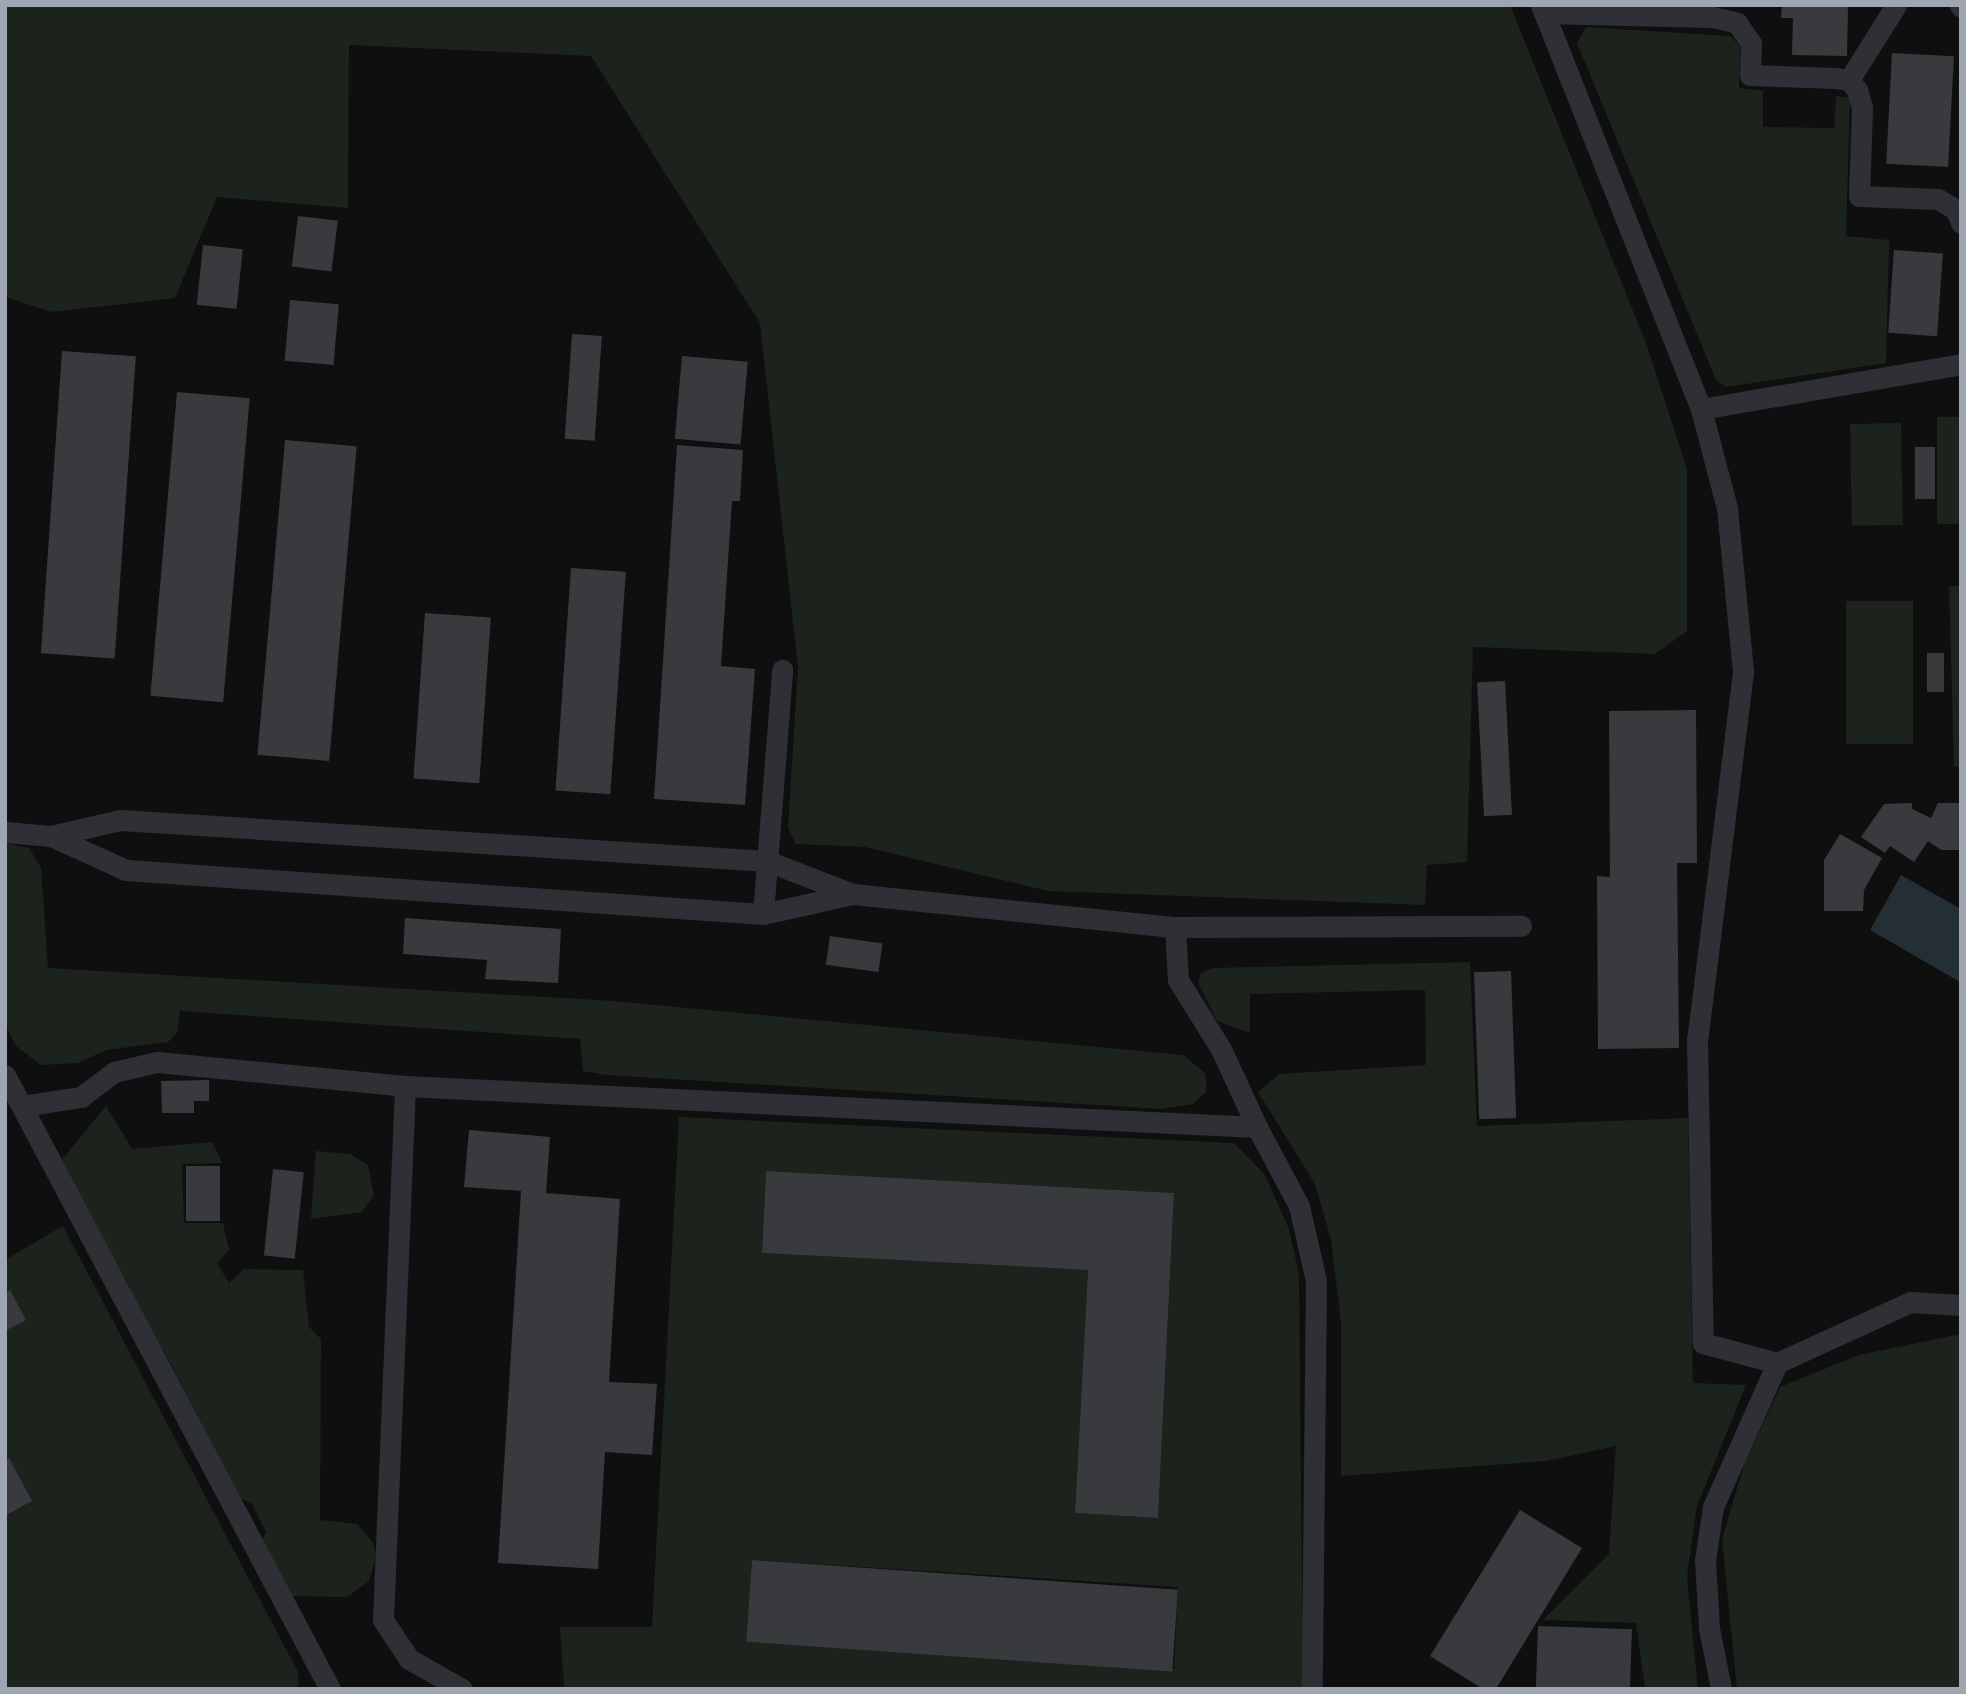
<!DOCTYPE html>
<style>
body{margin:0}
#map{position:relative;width:1966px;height:1694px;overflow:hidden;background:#0f0f10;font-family:"Varela Round",sans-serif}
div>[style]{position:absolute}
.green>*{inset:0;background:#1b231c;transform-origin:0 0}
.water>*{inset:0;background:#242e35}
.building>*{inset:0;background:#383a3e;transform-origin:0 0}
.lane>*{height:21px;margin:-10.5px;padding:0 10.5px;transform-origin:10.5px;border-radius:10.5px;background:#2f3036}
span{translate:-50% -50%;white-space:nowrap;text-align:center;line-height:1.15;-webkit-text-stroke:5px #0a0a0b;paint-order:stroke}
.frame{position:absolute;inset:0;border:7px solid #9ea5b3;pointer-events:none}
</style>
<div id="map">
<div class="green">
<div style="clip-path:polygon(5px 5px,1510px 5px,1646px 343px,1687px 469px,1687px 631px,1655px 654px,1473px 647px,1467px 862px,1427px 865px,1425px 905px,1048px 891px,865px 847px,796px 844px,788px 828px,798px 668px,760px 323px,591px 56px,349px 45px,348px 208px,217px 197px,175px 298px,52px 312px,5px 297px)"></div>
<div style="clip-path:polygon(1586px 27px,1730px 36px,1740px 46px,1739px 88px,1763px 91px,1763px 127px,1834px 128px,1836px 96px,1850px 98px,1846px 236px,1889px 240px,1886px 363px,1726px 387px,1716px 380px,1577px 43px)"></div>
<div style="left:1961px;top:417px;width:107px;height:24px;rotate:90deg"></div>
<div style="left:1901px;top:423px;width:102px;height:51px;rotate:89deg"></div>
<div style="clip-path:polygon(1949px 586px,1961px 586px,1961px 766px,1954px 767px)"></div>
<div style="left:1913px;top:601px;width:143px;height:67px;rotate:90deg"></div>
<div style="clip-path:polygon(5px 843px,29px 848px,41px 868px,48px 968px,614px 1001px,1183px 1055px,1206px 1074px,1206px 1092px,1193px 1104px,1161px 1109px,606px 1075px,583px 1071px,580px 1039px,180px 1011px,177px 1033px,168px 1042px,106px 1050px,78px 1063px,41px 1065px,16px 1046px,5px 1025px)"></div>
<div style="clip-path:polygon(1470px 962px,1477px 1126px,1688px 1118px,1693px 1383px,1746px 1385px,1697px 1506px,1687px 1577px,1698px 1689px,1645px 1689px,1636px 1623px,1543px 1620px,1609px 1554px,1616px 1446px,1546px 1461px,1341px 1476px,1341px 1323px,1331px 1239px,1315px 1184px,1258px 1092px,1279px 1074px,1426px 1065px,1425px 990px,1250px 994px,1250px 1033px,1217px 1021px,1198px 982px,1201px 973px,1213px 968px)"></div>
<div style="clip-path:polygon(106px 1106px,132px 1149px,212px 1142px,222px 1163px,182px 1164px,184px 1223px,223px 1223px,229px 1250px,217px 1263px,229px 1283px,244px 1269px,303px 1270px,309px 1327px,321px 1339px,320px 1520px,357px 1524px,373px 1543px,376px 1556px,369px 1581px,347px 1597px,289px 1596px,261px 1543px,266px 1532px,252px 1504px,240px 1498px,165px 1353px,139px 1320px,130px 1287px,60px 1162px)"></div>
<div style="clip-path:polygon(evenodd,679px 1117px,1234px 1143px,1265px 1175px,1289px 1229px,1299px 1275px,1303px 1689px,564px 1689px,560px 1627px,652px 1627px,679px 1117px,766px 1171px,1174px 1193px,1158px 1518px,1075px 1513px,1088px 1270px,762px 1253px,766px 1171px,679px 1117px,752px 1560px,1178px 1587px,1174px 1669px,748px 1642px,752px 1560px)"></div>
<div style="clip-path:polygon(316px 1151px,350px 1154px,368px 1165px,374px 1195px,362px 1212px,311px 1219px)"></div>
<div style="clip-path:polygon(63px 1226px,298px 1672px,299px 1689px,5px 1689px,5px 1516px,32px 1501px,5px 1460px,5px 1260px)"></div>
<div style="clip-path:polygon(1961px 1334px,1961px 1689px,1737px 1689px,1722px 1539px,1744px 1465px,1780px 1387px,1859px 1355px)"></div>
</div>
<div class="water">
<div style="clip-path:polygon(1901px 875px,1961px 909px,1960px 982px,1870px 930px)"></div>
</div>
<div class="building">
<div style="clip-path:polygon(1782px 5px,1848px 5px,1847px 56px,1792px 55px,1793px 18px,1781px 18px)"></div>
<div style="left:1892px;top:53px;width:62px;height:111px;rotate:3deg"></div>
<div style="left:298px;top:216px;width:40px;height:51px;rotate:7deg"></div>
<div style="left:203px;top:245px;width:40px;height:60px;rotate:6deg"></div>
<div style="left:1894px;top:250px;width:49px;height:83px;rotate:4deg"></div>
<div style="left:290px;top:300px;width:49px;height:61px;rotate:5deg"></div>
<div style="left:572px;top:334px;width:30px;height:105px;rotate:4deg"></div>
<div style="left:62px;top:351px;width:74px;height:303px;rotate:4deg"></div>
<div style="left:682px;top:356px;width:66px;height:83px;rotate:5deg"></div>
<div style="left:177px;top:392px;width:73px;height:305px;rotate:5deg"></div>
<div style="left:285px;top:440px;width:72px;height:316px;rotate:5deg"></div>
<div style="clip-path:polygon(677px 445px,743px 450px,740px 501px,732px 501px,721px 666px,755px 669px,745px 805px,654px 799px)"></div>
<div style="left:1915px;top:447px;width:20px;height:52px"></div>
<div style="left:571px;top:568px;width:55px;height:223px;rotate:4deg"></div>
<div style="left:425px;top:613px;width:66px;height:166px;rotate:4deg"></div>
<div style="left:1944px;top:653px;width:39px;height:17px;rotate:90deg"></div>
<div style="left:1505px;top:681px;width:134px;height:28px;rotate:87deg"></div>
<div style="clip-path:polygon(1696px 710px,1697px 863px,1677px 863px,1679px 1048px,1598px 1049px,1597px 876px,1610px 877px,1609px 711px)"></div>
<div style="clip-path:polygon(1912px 803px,1912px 809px,1931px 818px,1938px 803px,1961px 803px,1961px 850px,1941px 850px,1928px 841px,1914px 862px,1890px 846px,1885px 853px,1861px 837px,1884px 804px)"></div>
<div style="clip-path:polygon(1840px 834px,1882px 858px,1864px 890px,1863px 911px,1824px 911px,1824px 860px)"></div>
<div style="clip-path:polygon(405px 918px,561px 929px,558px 983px,485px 979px,487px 960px,403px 954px)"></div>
<div style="left:830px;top:936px;width:53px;height:29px;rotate:8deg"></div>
<div style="left:1511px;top:971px;width:147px;height:37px;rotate:88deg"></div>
<div style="clip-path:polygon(209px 1080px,209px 1101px,194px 1101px,194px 1113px,162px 1113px,161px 1081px)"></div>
<div style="clip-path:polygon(469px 1130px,550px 1137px,546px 1193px,620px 1199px,609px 1382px,657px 1384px,652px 1455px,605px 1452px,598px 1569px,498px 1563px,521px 1191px,464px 1187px)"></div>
<div style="left:186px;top:1166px;width:34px;height:55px"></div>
<div style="left:273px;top:1169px;width:31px;height:87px;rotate:6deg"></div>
<div style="clip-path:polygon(766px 1171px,1174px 1193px,1158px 1518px,1075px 1513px,1088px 1270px,762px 1253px)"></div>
<div style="clip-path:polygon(10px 1290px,26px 1320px,5px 1331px,5px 1293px)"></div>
<div style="clip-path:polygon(9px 1458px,32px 1501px,5px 1516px,5px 1460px)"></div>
<div style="clip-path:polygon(1520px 1510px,1582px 1548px,1496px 1689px,1483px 1689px,1430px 1656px)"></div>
<div style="left:752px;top:1560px;width:427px;height:82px;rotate:4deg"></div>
<div style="left:1538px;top:1626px;width:94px;height:63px;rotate:2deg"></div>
</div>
<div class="lane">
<div style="left:1541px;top:5px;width:435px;rotate:68.4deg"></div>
<div style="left:1701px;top:409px;width:102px;rotate:75.3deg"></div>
<div style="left:1727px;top:508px;width:165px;rotate:84.4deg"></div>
<div style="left:1743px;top:672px;width:371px;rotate:97.1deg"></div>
<div style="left:1697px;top:1040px;width:303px;rotate:88.9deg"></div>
<div style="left:1703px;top:1343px;width:77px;rotate:15.1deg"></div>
<div style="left:1777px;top:1363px;width:146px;rotate:-24.6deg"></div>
<div style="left:1910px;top:1302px;width:51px;rotate:3.4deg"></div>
<div style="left:1960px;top:5px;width:2px;rotate:63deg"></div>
<div style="left:1544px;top:13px;width:168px;rotate:1.4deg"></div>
<div style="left:1712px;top:17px;width:26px;rotate:13deg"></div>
<div style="left:1737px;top:23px;width:24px;rotate:55deg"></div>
<div style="left:1751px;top:43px;width:32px;rotate:92deg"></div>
<div style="left:1750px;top:75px;width:86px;rotate:2deg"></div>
<div style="left:1836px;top:78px;width:13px;rotate:9deg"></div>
<div style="left:1849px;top:80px;width:13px;rotate:51deg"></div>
<div style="left:1857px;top:90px;width:19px;rotate:74deg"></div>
<div style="left:1862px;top:108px;width:88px;rotate:92deg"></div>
<div style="left:1859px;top:196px;width:79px;rotate:2.2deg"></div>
<div style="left:1938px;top:199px;width:21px;rotate:31deg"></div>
<div style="left:1956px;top:210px;width:14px;rotate:69deg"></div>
<div style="left:1849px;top:80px;width:89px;rotate:-57.9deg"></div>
<div style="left:1701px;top:409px;width:264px;rotate:-9.8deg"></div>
<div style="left:5px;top:832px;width:46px;rotate:5deg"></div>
<div style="left:51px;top:836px;width:82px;rotate:24.4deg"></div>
<div style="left:126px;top:870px;width:639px;rotate:3.95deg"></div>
<div style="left:763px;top:914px;width:92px;rotate:-12.5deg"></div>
<div style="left:853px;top:894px;width:324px;rotate:5.9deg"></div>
<div style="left:1175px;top:927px;width:346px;rotate:-0.2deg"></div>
<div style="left:51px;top:836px;width:71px;rotate:-13.1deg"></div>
<div style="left:120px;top:820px;width:648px;rotate:3.63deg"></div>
<div style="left:767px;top:861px;width:92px;rotate:21deg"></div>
<div style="left:763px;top:914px;width:245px;rotate:-85.5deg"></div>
<div style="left:1175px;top:927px;width:53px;rotate:86.8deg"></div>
<div style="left:1178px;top:980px;width:81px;rotate:58.1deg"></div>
<div style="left:1221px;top:1049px;width:86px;rotate:65.2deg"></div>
<div style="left:5px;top:1075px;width:695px;rotate:62.11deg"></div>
<div style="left:405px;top:1086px;width:534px;rotate:92.36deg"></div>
<div style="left:383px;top:1620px;width:47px;rotate:56.3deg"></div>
<div style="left:409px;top:1659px;width:61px;rotate:29.5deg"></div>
<div style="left:22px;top:1106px;width:60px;rotate:-8.7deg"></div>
<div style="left:81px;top:1097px;width:41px;rotate:-37.1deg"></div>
<div style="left:114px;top:1072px;width:44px;rotate:-13.1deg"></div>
<div style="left:157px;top:1062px;width:249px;rotate:5.5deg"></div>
<div style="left:405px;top:1086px;width:853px;rotate:2.76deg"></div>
<div style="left:1257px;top:1127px;width:89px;rotate:62deg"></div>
<div style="left:1299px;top:1206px;width:76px;rotate:77.1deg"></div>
<div style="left:1316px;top:1280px;width:409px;rotate:90.6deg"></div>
<div style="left:1721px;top:1689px;width:62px;rotate:-101.1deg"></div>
<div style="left:1709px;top:1628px;width:68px;rotate:-93.4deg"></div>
<div style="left:1705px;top:1560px;width:54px;rotate:-81.4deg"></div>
<div style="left:1713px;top:1507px;width:158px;rotate:-66deg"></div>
</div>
<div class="frame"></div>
</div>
